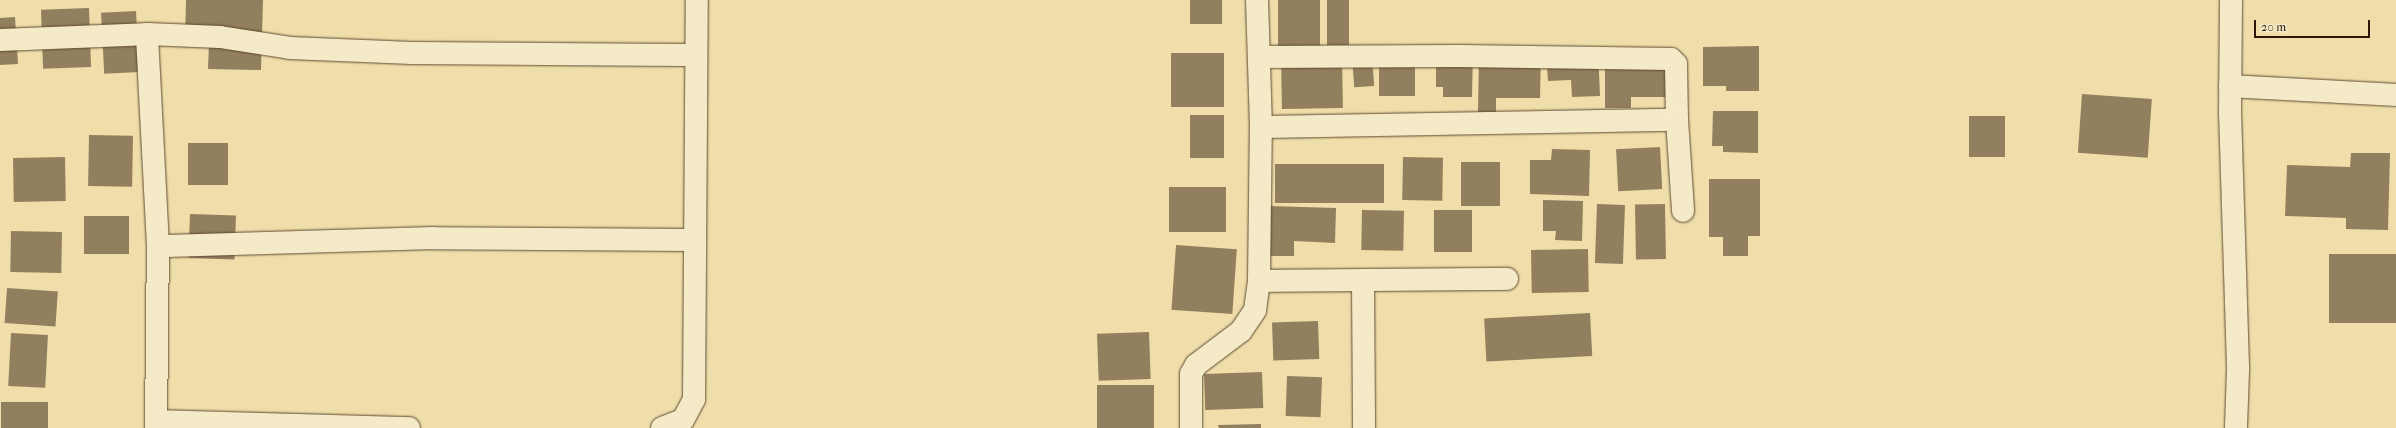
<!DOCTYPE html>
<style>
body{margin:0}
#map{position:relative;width:2396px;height:428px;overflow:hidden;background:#efdeaa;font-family:"IM FELL French Canon",serif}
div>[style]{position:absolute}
.building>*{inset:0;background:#927f5d;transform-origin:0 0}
.roads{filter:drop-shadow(0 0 1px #5e4a31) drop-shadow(0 0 1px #5e4a31)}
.minor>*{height:22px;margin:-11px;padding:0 11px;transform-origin:11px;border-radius:11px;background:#f5eac8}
span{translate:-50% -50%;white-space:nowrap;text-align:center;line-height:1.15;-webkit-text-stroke:3.5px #f5eac8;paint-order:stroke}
.scale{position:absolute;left:2254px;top:20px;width:116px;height:18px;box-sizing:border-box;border:2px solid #2d1809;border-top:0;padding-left:5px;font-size:12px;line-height:14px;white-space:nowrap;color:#2d1809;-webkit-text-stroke:3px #f5eac8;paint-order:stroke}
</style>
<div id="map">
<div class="building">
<div style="clip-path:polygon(186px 0,263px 0,261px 70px,208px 69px,209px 44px,185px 43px)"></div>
<div style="left:1190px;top:0;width:32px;height:24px"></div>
<div style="left:1278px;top:0;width:42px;height:52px"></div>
<div style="left:1327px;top:0;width:22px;height:45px"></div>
<div style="left:89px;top:8px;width:59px;height:48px;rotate:88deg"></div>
<div style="left:136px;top:11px;width:61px;height:35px;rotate:87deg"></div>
<div style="clip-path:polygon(15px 17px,18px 64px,0 65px,0 18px)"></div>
<div style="clip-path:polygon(1759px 46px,1759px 91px,1726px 91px,1726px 86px,1703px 86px,1703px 47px)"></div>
<div style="clip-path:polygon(1605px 48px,1666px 48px,1666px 97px,1631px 97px,1631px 108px,1605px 108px)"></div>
<div style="clip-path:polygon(1436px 50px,1473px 51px,1472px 97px,1443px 97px,1443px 87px,1436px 87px)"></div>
<div style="clip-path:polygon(1479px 50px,1541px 51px,1540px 98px,1496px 98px,1496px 112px,1478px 112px)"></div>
<div style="clip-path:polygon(1598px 50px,1600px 96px,1572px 97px,1571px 80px,1548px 81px,1546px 51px)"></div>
<div style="left:1171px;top:53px;width:53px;height:54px"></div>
<div style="left:1372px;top:55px;width:31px;height:20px;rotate:86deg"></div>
<div style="left:1342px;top:56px;width:52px;height:61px;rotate:89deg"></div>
<div style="left:1379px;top:57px;width:36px;height:39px"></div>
<div style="left:2082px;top:94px;width:70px;height:59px;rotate:4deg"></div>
<div style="clip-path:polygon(1713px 111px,1758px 111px,1758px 153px,1723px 152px,1723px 146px,1712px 146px)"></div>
<div style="left:1190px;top:115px;width:34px;height:43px"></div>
<div style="left:1969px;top:116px;width:36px;height:41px"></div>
<div style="left:89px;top:135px;width:44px;height:51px;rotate:1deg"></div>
<div style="left:228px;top:143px;width:42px;height:40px;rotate:90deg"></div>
<div style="left:1660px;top:147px;width:42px;height:44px;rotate:87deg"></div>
<div style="clip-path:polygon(1552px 149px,1590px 150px,1589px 196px,1530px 194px,1530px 160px,1551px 160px)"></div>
<div style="clip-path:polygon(2351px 153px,2390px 153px,2388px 230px,2346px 229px,2346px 218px,2285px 216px,2287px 165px,2350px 167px)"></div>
<div style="left:65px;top:157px;width:44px;height:52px;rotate:89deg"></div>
<div style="left:1403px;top:157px;width:40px;height:43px;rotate:1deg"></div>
<div style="left:1461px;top:162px;width:39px;height:44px"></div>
<div style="left:1275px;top:164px;width:109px;height:39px"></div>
<div style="clip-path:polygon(1709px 179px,1760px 179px,1760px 236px,1748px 236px,1748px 256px,1723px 256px,1723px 237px,1709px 237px)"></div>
<div style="left:1169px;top:187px;width:57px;height:45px"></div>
<div style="clip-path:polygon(1543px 200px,1583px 201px,1582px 241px,1555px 240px,1556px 231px,1543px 231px)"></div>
<div style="left:1597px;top:204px;width:28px;height:59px;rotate:2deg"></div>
<div style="left:1665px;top:204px;width:55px;height:30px;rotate:89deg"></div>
<div style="clip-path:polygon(1270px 206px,1336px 208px,1335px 243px,1294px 241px,1294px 256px,1270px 256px)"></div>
<div style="left:1362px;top:210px;width:42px;height:40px;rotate:1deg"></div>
<div style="left:1434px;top:210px;width:38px;height:42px"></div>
<div style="left:190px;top:214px;width:46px;height:44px;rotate:2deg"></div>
<div style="left:84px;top:216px;width:45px;height:38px"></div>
<div style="left:11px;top:231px;width:51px;height:41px;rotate:1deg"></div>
<div style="left:1176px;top:245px;width:61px;height:65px;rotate:4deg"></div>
<div style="left:1588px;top:249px;width:43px;height:57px;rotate:89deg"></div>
<div style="left:2329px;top:254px;width:67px;height:69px"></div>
<div style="left:7px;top:288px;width:51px;height:35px;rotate:4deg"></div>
<div style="left:1590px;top:313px;width:43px;height:106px;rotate:87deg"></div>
<div style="left:1318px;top:321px;width:38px;height:46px;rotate:88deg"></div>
<div style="left:1149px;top:332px;width:47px;height:52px;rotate:88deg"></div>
<div style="left:11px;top:333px;width:37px;height:53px;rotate:3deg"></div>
<div style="left:1262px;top:372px;width:36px;height:58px;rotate:88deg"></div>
<div style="left:1287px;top:376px;width:35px;height:40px;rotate:2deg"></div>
<div style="left:1097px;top:385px;width:57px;height:43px"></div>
<div style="left:1px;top:402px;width:47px;height:26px"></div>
<div style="clip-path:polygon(1261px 424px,1261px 428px,1219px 428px,1218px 425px)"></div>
</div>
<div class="roads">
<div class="minor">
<div style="left:2231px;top:0;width:112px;rotate:90.5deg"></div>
<div style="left:2230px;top:112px;width:258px;rotate:88.2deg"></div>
<div style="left:2238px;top:370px;width:58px;rotate:92deg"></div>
<div style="left:0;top:40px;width:147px;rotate:-2.3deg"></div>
<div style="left:1259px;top:57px;width:200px;rotate:-0.3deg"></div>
<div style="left:1459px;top:56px;width:212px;rotate:0.8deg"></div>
<div style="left:1671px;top:59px;width:7px;rotate:45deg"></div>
<div style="left:1676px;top:64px;width:56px;rotate:89deg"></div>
<div style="left:2230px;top:86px;width:166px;rotate:3.1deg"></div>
<div style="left:1261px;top:127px;width:416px;rotate:-1deg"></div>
<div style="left:1677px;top:120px;width:91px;rotate:86.2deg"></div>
<div style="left:695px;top:240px;width:262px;rotate:-179.6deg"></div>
<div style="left:433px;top:238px;width:275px;rotate:178.3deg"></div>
<div style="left:158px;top:246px;width:212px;rotate:-93deg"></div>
<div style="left:147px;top:34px;width:73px;rotate:2.4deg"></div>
<div style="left:220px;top:37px;width:71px;rotate:8.9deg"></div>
<div style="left:290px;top:48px;width:122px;rotate:2.3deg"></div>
<div style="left:412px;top:53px;width:284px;rotate:0.4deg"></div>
<div style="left:1363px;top:280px;width:148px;rotate:89.6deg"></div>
<div style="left:1259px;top:281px;width:248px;rotate:-0.5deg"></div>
<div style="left:156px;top:421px;width:253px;rotate:1.6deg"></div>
<div style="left:156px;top:428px;width:182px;rotate:-89.4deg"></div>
<div style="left:662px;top:428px;width:22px;rotate:-21deg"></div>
<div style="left:683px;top:420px;width:24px;rotate:-62deg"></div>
<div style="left:694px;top:399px;width:399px;rotate:-89.6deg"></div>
<div style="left:1191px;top:428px;width:54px;rotate:-90deg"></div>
<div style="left:1191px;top:374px;width:10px;rotate:-61deg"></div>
<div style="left:1196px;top:365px;width:56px;rotate:-37.1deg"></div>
<div style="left:1241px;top:331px;width:25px;rotate:-56deg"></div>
<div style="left:1255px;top:310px;width:29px;rotate:-82deg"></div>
<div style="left:1259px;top:281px;width:154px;rotate:-89.3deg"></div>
<div style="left:1261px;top:127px;width:127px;rotate:-91.8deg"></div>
</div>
</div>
<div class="scale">20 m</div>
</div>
